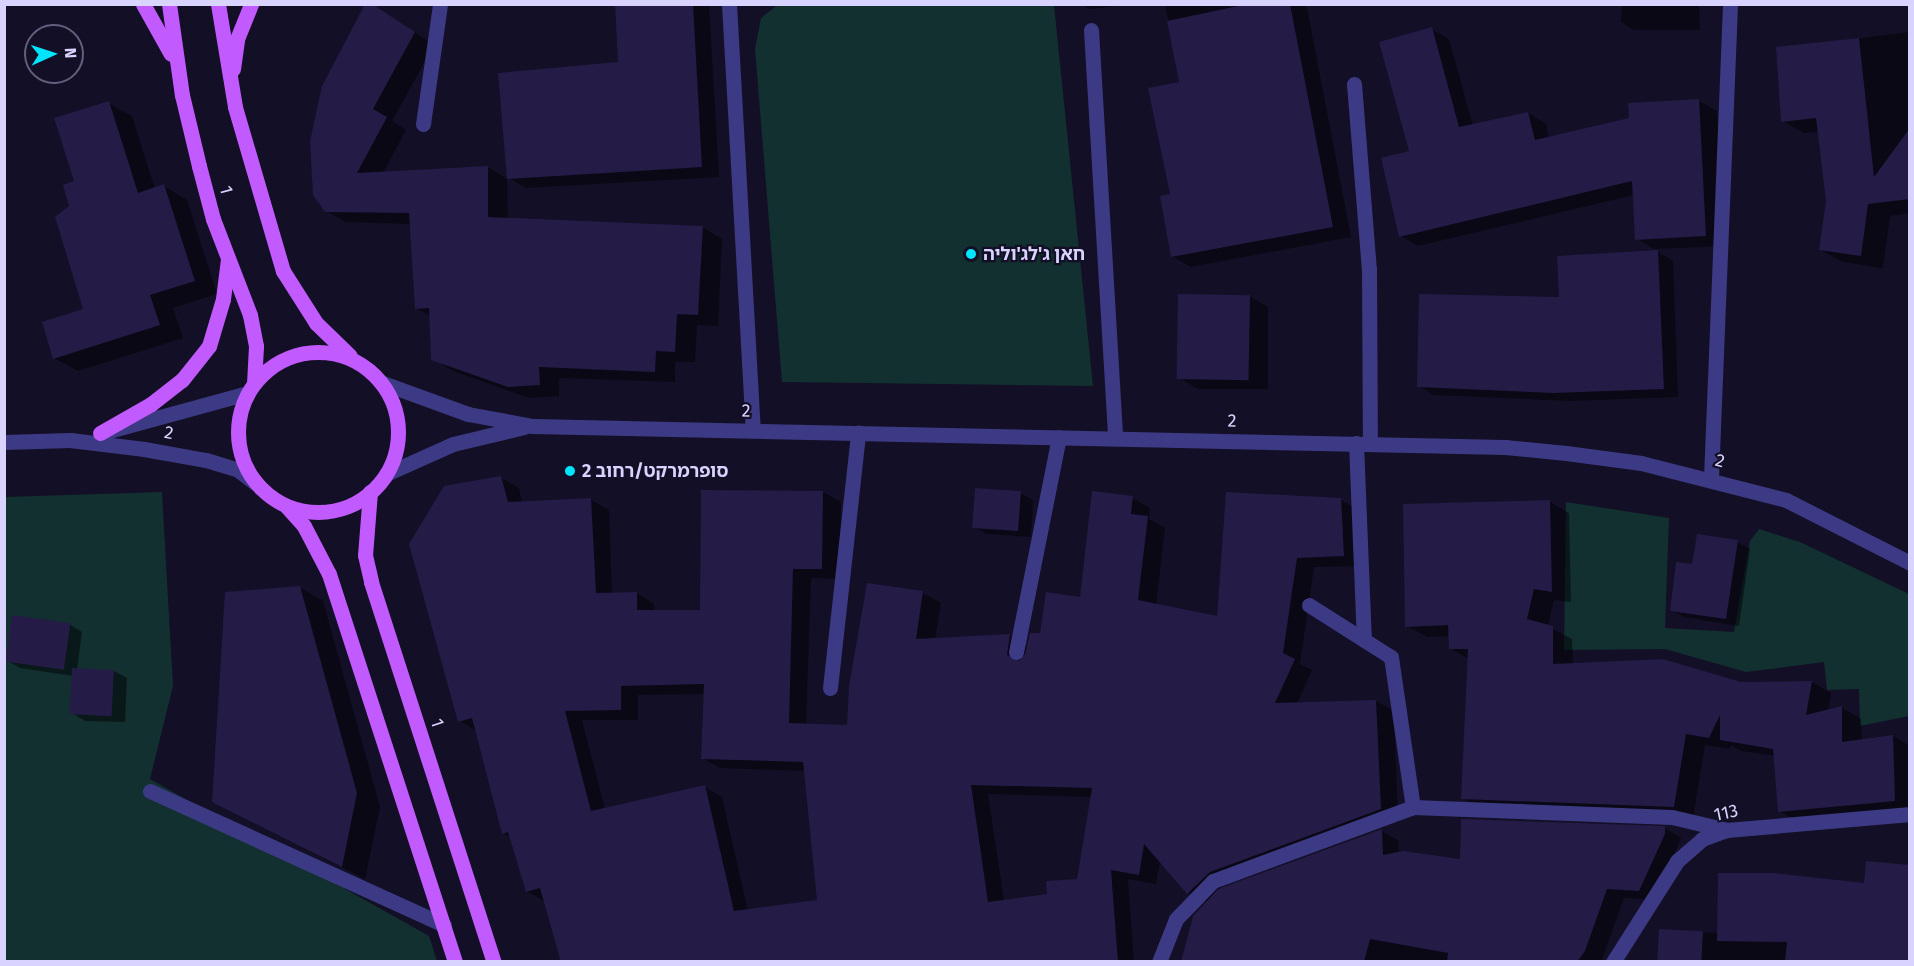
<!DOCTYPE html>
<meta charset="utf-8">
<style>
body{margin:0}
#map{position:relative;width:1914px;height:966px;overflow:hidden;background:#130f26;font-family:"Fira Sans","Noto Sans Hebrew",sans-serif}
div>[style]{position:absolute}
.green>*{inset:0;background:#12302f}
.shadow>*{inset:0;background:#0007}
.building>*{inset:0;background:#241b47;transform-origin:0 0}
.minor>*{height:15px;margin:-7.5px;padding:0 7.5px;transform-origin:7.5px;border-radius:7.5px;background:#3d3a85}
.major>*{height:15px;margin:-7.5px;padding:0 7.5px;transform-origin:7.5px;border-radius:7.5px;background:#c25bff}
.major>.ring{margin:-7.5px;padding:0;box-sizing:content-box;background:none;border:15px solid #c25bff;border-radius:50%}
.dots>*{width:16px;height:16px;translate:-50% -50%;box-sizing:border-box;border:3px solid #130f26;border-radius:50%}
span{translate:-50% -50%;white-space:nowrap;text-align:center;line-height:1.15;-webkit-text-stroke:4.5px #130f26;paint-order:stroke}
.street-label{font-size:18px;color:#d9d4ff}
.poi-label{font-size:18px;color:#d9d4ff;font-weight:700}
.left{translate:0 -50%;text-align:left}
.frame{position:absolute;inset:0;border:6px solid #d9d4ff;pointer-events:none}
.north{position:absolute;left:24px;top:24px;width:60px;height:60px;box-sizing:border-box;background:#130f26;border:2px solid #625e7d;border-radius:50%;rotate:87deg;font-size:16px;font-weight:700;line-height:24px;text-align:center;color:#d9d4ff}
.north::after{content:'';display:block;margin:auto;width:21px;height:27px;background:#00e5ff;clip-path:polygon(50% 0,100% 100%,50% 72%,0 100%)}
</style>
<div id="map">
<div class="green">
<div style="clip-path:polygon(777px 5px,1054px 5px,1093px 386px,782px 382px,755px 49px,761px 18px)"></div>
<div style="clip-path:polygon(162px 492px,173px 686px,150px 779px,429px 936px,437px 961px,5px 961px,4px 497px)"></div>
<div style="clip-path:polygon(1566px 502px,1669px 518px,1665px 628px,1734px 632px,1750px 541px,1759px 529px,1800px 542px,1909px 594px,1909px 716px,1860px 726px,1859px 689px,1827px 690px,1824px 662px,1746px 672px,1665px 649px,1564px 650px)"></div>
</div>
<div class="shadow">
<div style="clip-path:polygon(616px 4px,709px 5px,719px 177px,526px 188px,509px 178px,620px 64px)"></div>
<div style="clip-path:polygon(1081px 4px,1141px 4px,1089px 9px)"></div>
<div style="clip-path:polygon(1165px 4px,1300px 4px,1307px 8px,1351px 237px,1191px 267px,1172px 256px,1172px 195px,1181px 83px)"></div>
<div style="clip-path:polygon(1622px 4px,1699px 4px,1700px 30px,1634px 30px,1621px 22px)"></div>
<div style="clip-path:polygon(387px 14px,434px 45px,392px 121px,406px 130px,383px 173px,488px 167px,507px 179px,508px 219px,702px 227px,722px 239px,718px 326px,697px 325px,695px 362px,675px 362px,675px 382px,559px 378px,559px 396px,529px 398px,453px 371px,433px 359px,430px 316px,416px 308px,411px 224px,346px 222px,326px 211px)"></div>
<div style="clip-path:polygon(1431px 29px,1449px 39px,1473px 126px,1528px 113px,1546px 124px,1549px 138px,1699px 101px,1717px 111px,1724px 246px,1654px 249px,1637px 239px,1634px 195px,1418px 246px,1401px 236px)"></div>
<div style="clip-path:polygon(1910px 32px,1910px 213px,1890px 216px,1883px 268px,1843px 262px,1821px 250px,1827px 201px,1819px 132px,1804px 133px,1782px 121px,1777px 48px)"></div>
<div style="clip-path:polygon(108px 103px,132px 116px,155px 189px,164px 186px,187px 200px,217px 294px,173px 308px,183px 338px,78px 371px,54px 358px,85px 310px,71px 207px,76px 182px)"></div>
<div style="clip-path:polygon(1658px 252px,1673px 261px,1678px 397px,1570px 401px,1434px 395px,1419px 386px,1560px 298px)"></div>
<div style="clip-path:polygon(1249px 296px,1268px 307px,1268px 389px,1198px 389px,1180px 378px)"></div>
<div style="clip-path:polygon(evenodd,501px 478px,519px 488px,522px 502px,591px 500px,609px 510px,612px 594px,637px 593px,654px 604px,654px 612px,701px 611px,823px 492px,841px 502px,840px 579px,811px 578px,806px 725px,848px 727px,868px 585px,923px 593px,941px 603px,935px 640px,1009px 636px,1028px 647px,1081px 599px,1132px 498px,1150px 508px,1149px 519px,1165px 528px,1156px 605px,1219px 618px,1341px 500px,1359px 510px,1362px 566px,1314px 567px,1300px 664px,1312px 670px,1297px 704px,1376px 701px,1394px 711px,1398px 818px,1228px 881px,1217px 891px,1382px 831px,1398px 840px,1399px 854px,1461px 861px,1665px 828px,1681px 838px,1656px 900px,1624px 898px,1601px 962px,1182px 962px,1207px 903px,1188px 892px,1160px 861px,1156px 884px,1128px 879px,1134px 962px,562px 962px,545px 902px,527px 891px,512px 838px,503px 833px,477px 731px,460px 721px,501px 478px,705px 694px,702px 758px,720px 768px,805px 771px,819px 901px,748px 911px,722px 797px,705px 787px,605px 809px,582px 720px,638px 720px,638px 695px,705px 694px,501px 478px,988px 794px,1092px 797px,1078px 880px,1049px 896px,1004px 901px,988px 794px)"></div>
<div style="clip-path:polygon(1020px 493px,1033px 500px,1031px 537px,987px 534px,974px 527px)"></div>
<div style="clip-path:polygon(1550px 502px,1569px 513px,1571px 602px,1554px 600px,1548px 626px,1572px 639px,1573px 664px,1741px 684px,1812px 682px,1831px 693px,1828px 711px,1841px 707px,1861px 719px,1862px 741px,1893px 736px,1910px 746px,1910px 812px,1799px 822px,1779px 811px,1775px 756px,1741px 751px,1731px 745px,1729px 749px,1705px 745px,1693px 818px,1482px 810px,1463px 798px,1469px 659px,1450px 648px,1450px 636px,1427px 637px,1407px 626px)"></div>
<div style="clip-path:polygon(1737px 542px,1750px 549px,1739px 626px,1684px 617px,1671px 610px,1694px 566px)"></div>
<div style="clip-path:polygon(299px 587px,323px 601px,380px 807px,365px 879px,213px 802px)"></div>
<div style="clip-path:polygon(69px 624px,82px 632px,77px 670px,114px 671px,127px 678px,125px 722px,85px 721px,72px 713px,73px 676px,20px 668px,8px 661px)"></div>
<div style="clip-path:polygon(1865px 885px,1910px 962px,1660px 962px,1661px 930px,1719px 933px)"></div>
</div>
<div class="building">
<div style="clip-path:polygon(365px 4px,372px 4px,415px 32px,373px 109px,387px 117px,357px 173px,488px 166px,488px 217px,703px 226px,698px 315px,677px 314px,675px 352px,656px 351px,655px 372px,539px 367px,540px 385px,508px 387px,431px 360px,429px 308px,415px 309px,409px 213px,325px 212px,313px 195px,310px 141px,322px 86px)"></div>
<div style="clip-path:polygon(615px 4px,693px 4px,702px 167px,507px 179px,498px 73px,618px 62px)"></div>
<div style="clip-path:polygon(1248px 4px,1290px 4px,1333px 227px,1171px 257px,1160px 196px,1170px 194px,1148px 88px,1179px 82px,1167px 21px)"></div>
<div style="clip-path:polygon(1432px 27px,1459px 127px,1528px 112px,1535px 140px,1629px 118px,1628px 103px,1699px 99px,1706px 236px,1635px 240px,1632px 181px,1399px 237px,1381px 158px,1409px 151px,1379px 42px)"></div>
<div style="clip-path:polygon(1859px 38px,1874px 177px,1910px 128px,1910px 199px,1868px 204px,1861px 256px,1819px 250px,1826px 201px,1816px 118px,1781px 122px,1776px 47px)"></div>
<div style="clip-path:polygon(109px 101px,138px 193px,164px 184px,195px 281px,150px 295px,160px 325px,53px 359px,42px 322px,83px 309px,55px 217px,69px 206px,63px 185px,74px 181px,54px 118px)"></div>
<div style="clip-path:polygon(1658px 250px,1664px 389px,1553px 393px,1417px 387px,1419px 294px,1559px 297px,1557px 256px)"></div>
<div style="left:1178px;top:294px;width:72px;height:85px;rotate:1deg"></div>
<div style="clip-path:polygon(evenodd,501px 476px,508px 502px,591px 498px,596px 593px,637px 592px,637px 610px,700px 610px,701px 490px,823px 491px,822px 569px,793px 569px,789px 723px,847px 725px,849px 686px,867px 583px,923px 591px,916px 639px,1010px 634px,1007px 655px,1019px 661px,1025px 654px,1030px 633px,1040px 633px,1046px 592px,1080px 597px,1092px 491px,1133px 496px,1131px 514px,1148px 516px,1138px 600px,1217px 616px,1226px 492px,1341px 498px,1344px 556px,1297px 558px,1283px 653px,1295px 659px,1275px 703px,1376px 700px,1381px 809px,1210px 872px,1187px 894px,1144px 844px,1139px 875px,1111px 870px,1118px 962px,561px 962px,540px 888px,526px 892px,508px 832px,502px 834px,472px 718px,458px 722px,409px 544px,444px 486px,501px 476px,704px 684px,701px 759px,803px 762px,817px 900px,734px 911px,705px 785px,591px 811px,565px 711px,621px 710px,621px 686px,704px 684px,501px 476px,971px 785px,1092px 788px,1077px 879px,1046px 881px,1047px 894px,988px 902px,971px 785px)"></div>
<div style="left:975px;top:488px;width:46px;height:40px;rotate:4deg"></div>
<div style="clip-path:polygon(1550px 500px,1552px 592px,1534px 589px,1527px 619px,1553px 626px,1553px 664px,1663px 659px,1741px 682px,1812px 681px,1806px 715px,1842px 706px,1842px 742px,1893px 735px,1895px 801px,1778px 812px,1773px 749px,1720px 740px,1720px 715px,1709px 738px,1686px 734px,1674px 807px,1461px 799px,1468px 649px,1449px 649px,1448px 625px,1405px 627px,1403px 504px)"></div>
<div style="clip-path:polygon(1697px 534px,1738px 540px,1726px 619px,1670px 611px,1676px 562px,1692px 564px)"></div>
<div style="clip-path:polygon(300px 586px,357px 793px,342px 867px,212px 802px,225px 592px)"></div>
<div style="left:12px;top:615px;width:59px;height:47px;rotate:8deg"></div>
<div style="left:72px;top:668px;width:42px;height:46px;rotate:3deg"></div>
<div style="clip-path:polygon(1461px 819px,1665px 826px,1665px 834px,1639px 891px,1607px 889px,1585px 951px,1577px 962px,1447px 962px,1448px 953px,1370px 939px,1364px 962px,1181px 962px,1193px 916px,1218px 889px,1382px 829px,1383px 855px,1403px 851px,1460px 859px)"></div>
<div style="clip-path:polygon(1866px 861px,1910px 865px,1910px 962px,1785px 962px,1787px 942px,1717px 941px,1718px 873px,1773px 873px,1864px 883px)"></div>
<div style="left:1659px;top:929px;width:44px;height:33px;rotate:3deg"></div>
</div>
<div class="minor">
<div style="left:729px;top:4px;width:427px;rotate:86.8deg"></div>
<div style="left:1091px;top:30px;width:409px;rotate:86.6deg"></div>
<div style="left:1354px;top:84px;width:186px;rotate:85.4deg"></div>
<div style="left:1369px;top:269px;width:174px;rotate:89.7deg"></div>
<div style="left:423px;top:124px;width:121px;rotate:-81.9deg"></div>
<div style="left:380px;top:382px;width:94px;rotate:20deg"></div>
<div style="left:468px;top:414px;width:66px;rotate:10.5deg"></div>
<div style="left:533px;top:426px;width:972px;rotate:1.24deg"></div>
<div style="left:1505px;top:447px;width:61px;rotate:5.6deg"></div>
<div style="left:1566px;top:453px;width:76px;rotate:7.6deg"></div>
<div style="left:1641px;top:463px;width:150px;rotate:14.3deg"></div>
<div style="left:1786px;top:500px;width:139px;rotate:26.9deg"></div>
<div style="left:105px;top:432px;width:148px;rotate:-15.3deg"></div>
<div style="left:4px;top:442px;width:66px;rotate:-1.7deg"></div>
<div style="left:70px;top:440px;width:75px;rotate:6.9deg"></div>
<div style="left:144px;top:449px;width:63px;rotate:10.1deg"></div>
<div style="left:206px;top:460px;width:34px;rotate:17deg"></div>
<div style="left:238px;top:470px;width:21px;rotate:37deg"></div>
<div style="left:1356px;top:443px;width:197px;rotate:87.7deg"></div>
<div style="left:386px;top:474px;width:73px;rotate:-24.1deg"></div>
<div style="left:453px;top:444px;width:73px;rotate:-13.5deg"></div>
<div style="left:1711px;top:478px;width:474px;rotate:-87.7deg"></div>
<div style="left:1309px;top:605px;width:97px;rotate:32.4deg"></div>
<div style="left:1391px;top:657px;width:152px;rotate:81.7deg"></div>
<div style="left:1016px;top:652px;width:219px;rotate:-78.7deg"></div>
<div style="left:830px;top:688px;width:257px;rotate:-83.7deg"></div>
<div style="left:150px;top:791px;width:323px;rotate:24.5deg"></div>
<div style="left:1159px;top:962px;width:46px;rotate:-68.4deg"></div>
<div style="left:1176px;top:919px;width:53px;rotate:-45.8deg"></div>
<div style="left:1213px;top:881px;width:213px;rotate:-20.3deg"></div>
<div style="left:1413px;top:807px;width:259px;rotate:2.2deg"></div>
<div style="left:1672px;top:817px;width:57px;rotate:13.3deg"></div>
<div style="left:1613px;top:962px;width:120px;rotate:-57.6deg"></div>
<div style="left:1677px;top:861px;width:33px;rotate:-41deg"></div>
<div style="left:1702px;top:839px;width:27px;rotate:-20deg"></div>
<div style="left:1727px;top:830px;width:184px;rotate:-5deg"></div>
</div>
<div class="major">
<div style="left:143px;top:4px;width:57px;rotate:60.8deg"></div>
<div style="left:169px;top:4px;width:92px;rotate:81.9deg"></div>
<div style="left:182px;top:95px;width:73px;rotate:76.5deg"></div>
<div style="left:199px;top:166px;width:55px;rotate:75.2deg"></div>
<div style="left:213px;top:219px;width:103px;rotate:68.9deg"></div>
<div style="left:250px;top:315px;width:32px;rotate:79deg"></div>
<div style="left:256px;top:346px;width:36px;rotate:93deg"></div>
<div style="left:218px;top:4px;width:104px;rotate:80.6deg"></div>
<div style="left:235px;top:107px;width:171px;rotate:73.7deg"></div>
<div style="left:283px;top:271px;width:62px;rotate:57.6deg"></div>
<div style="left:316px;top:323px;width:47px;rotate:44.1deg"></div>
<div style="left:233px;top:69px;width:30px;rotate:-82deg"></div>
<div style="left:237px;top:39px;width:38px;rotate:-68deg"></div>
<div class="ring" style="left:238px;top:352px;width:145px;height:145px"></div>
<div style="left:100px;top:433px;width:59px;rotate:-29.6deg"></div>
<div style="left:151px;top:404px;width:39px;rotate:-38deg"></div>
<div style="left:182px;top:380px;width:43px;rotate:-51.5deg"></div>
<div style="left:209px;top:346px;width:49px;rotate:-73.4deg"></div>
<div style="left:223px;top:299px;width:40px;rotate:-82.9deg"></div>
<div style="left:370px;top:492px;width:63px;rotate:94.5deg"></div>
<div style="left:365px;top:555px;width:28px;rotate:77deg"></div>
<div style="left:371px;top:582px;width:399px;rotate:72.1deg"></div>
<div style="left:287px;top:507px;width:25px;rotate:48deg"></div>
<div style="left:304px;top:526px;width:54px;rotate:62.5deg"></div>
<div style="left:329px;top:574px;width:408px;rotate:72deg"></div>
</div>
<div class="dots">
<div style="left:971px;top:254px;background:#00e5ff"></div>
<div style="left:570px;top:471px;background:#00e5ff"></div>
</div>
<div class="street-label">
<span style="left:226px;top:190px;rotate:75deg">1</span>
<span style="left:746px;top:411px;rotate:1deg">2</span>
<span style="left:1232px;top:421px;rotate:1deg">2</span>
<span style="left:169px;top:433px;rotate:10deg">2</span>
<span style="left:1720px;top:461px;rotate:15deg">2</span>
<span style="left:437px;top:723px;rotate:72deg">1</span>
<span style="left:1726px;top:813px;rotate:-12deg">113</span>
</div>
<div class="poi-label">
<span class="left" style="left:983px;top:254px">חאן ג'לג'וליה</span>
<span class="left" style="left:582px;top:471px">סופרמרקט/רחוב 2</span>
</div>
<div class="frame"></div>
<div class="north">N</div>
</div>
